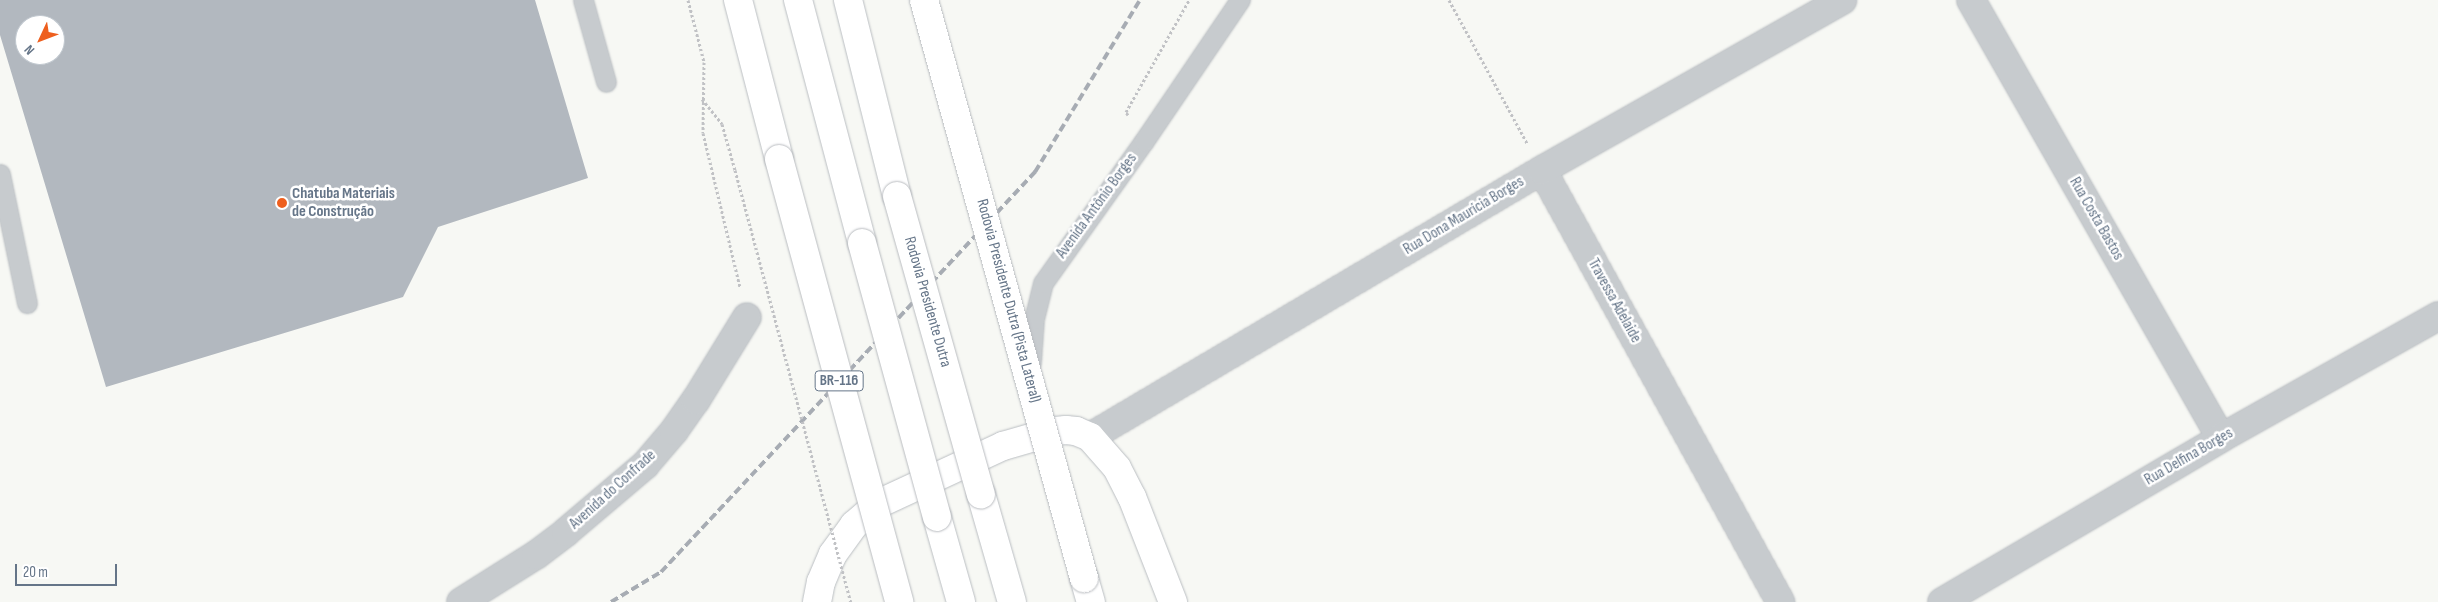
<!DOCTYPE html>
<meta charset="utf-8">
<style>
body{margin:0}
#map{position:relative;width:2438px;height:602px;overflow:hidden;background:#f7f8f4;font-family:"Sofia Sans Condensed",sans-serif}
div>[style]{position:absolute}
.building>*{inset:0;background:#b2b8bf}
.path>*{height:3px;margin-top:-1.5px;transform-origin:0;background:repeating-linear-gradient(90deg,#c1c2c5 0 2.5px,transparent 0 5px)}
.roads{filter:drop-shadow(0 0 1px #babec2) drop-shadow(0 0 1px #babec2)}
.service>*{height:19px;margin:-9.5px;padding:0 9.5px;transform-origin:9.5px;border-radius:9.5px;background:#c7cbce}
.minor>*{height:28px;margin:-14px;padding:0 14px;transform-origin:14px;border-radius:14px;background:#c7cbce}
.tertiary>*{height:28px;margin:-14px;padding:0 14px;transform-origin:14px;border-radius:14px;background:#c7cbce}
.primary>*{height:28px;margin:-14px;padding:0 14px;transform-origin:14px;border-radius:14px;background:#fff}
.trunk>*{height:28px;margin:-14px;padding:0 14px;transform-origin:14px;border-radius:14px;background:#fff}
.motorway>*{height:28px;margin:-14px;padding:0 14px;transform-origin:14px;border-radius:14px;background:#fff}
.rail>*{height:4px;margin-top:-2px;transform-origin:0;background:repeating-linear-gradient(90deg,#a7acb3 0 8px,transparent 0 12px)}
.path-bridge>*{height:3px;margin-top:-1.5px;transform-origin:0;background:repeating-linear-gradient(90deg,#c1c2c5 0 2.5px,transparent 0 5px)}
.bridges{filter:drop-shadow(0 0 1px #b9bcc0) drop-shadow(0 0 1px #b9bcc0)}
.trunk-bridge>*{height:28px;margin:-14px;padding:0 14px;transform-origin:14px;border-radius:14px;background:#fff}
.motorway-bridge>*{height:28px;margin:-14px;padding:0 14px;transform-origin:14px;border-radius:14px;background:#fff}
.dots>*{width:14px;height:14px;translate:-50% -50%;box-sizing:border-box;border:2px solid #fff;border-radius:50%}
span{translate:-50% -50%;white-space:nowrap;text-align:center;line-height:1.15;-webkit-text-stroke:5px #fff;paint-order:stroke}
.shield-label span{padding:1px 4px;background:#fff;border:1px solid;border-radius:4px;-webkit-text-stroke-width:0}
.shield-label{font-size:15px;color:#657588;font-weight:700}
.poi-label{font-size:16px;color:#657588;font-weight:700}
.left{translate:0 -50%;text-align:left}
.street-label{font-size:16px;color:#657588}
.north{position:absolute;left:15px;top:15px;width:50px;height:50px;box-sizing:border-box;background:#fff;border:1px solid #c1c8cf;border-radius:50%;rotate:227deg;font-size:14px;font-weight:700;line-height:20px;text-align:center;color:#657588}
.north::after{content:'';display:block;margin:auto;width:18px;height:22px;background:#ee5f1e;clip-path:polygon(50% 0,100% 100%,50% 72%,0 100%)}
.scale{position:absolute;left:15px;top:564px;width:102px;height:22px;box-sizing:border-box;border:2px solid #657588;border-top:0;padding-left:6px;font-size:15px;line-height:18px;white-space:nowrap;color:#657588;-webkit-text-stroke:4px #fff;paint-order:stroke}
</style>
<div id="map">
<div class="building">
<div style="clip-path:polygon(evenodd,0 0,535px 0,588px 178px,438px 227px,403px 297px,106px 387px,0 35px,0 0,25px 25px,55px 25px,55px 55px,25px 55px,25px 25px)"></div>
</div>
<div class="path">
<div style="left:688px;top:0;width:64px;rotate:75.5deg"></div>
<div style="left:704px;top:62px;width:71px;rotate:90.8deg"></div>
<div style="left:703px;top:133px;width:158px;rotate:76.5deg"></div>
<div style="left:1449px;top:0;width:163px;rotate:61.4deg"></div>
<div style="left:702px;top:99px;width:32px;rotate:51deg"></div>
<div style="left:722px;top:124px;width:48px;rotate:74.2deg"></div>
<div style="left:1128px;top:115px;width:4px;rotate:-124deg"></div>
<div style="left:1126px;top:112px;width:129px;rotate:-60.6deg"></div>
</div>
<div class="roads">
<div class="service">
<div style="left:583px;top:0;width:85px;rotate:74.3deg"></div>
<div style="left:0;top:174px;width:132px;rotate:78.2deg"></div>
<div style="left:1031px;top:362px;width:43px;rotate:-86deg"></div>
<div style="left:1034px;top:319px;width:37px;rotate:-76deg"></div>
<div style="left:1043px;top:283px;width:174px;rotate:-54.6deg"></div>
<div style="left:1144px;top:141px;width:171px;rotate:-55.8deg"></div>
</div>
<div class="minor">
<div style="left:1971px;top:0;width:504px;rotate:60.28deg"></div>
<div style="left:1542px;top:170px;width:493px;rotate:61.1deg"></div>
<div style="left:1090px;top:437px;width:525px;rotate:-30.57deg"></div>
<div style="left:1542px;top:170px;width:345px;rotate:-29.5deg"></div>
<div style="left:461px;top:602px;width:89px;rotate:-32.1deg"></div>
<div style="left:536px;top:555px;width:38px;rotate:-37deg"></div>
<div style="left:566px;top:532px;width:104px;rotate:-40.3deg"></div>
<div style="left:645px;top:465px;width:45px;rotate:-49.5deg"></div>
<div style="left:674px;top:431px;width:38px;rotate:-55deg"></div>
<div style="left:696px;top:400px;width:97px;rotate:-58.4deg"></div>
</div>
<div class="tertiary">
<div style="left:1942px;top:602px;width:324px;rotate:-30.4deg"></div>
<div style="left:2221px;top:438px;width:249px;rotate:-29.3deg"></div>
</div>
<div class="primary">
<div style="left:817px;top:602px;width:20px;rotate:-79deg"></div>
<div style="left:821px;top:582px;width:30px;rotate:-67deg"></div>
<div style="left:833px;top:554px;width:36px;rotate:-54deg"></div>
<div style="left:854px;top:525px;width:32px;rotate:-41deg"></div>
<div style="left:878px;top:504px;width:138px;rotate:-24.9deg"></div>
<div style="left:1003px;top:446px;width:54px;rotate:-16.1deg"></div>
<div style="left:1055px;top:431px;width:11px;rotate:-5deg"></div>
<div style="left:1066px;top:430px;width:10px;rotate:6deg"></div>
<div style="left:1076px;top:431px;width:15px;rotate:23deg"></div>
<div style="left:1090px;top:437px;width:41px;rotate:48.9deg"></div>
<div style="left:1117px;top:468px;width:33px;rotate:63deg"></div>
<div style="left:1132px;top:497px;width:113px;rotate:68.7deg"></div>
</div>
<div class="trunk">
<div style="left:738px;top:0;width:164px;rotate:75.5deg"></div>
<div style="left:1084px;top:578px;width:25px;rotate:74deg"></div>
</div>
<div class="motorway">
<div style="left:798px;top:0;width:251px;rotate:75.2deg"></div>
<div style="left:848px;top:0;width:202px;rotate:76deg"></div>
<div style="left:981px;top:494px;width:112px;rotate:74deg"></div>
<div style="left:937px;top:517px;width:88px;rotate:74.2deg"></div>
</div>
</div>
<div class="rail">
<div style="left:611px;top:602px;width:58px;rotate:-31deg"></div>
<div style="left:661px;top:572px;width:548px;rotate:-46.92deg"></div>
<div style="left:1035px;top:172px;width:202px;rotate:-58.6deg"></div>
</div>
<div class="path-bridge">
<div style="left:735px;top:170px;width:447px;rotate:75deg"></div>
</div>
<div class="bridges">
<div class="trunk-bridge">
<div style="left:924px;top:0;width:600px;rotate:74.53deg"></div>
<div style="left:779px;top:159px;width:459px;rotate:74.8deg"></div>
</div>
<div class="motorway-bridge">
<div style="left:897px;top:196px;width:310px;rotate:74.3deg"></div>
<div style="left:862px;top:243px;width:284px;rotate:74.7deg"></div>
</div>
</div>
<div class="dots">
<div style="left:282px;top:203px;background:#ee5f1e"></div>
</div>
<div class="shield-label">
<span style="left:839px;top:381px">BR-116</span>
</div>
<div class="poi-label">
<span class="left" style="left:292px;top:203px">Chatuba Materiais<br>de Construção</span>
</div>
<div class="street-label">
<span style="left:1097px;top:206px;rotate:-54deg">Avenida Antônio Borges</span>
<span style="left:1464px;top:216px;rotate:-31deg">Rua Dona Maurícia Borges</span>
<span style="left:2096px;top:219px;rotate:60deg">Rua Costa Bastos</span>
<span style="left:1008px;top:301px;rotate:75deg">Rodovia Presidente Dutra (Pista Lateral)</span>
<span style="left:1614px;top:301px;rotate:61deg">Travessa Adelaide</span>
<span style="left:927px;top:302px;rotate:74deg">Rodovia Presidente Dutra</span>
<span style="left:2189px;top:457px;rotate:-30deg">Rua Delfina Borges</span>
<span style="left:613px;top:490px;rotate:-42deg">Avenida do Confrade</span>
</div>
<div class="north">N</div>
<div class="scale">20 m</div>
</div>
